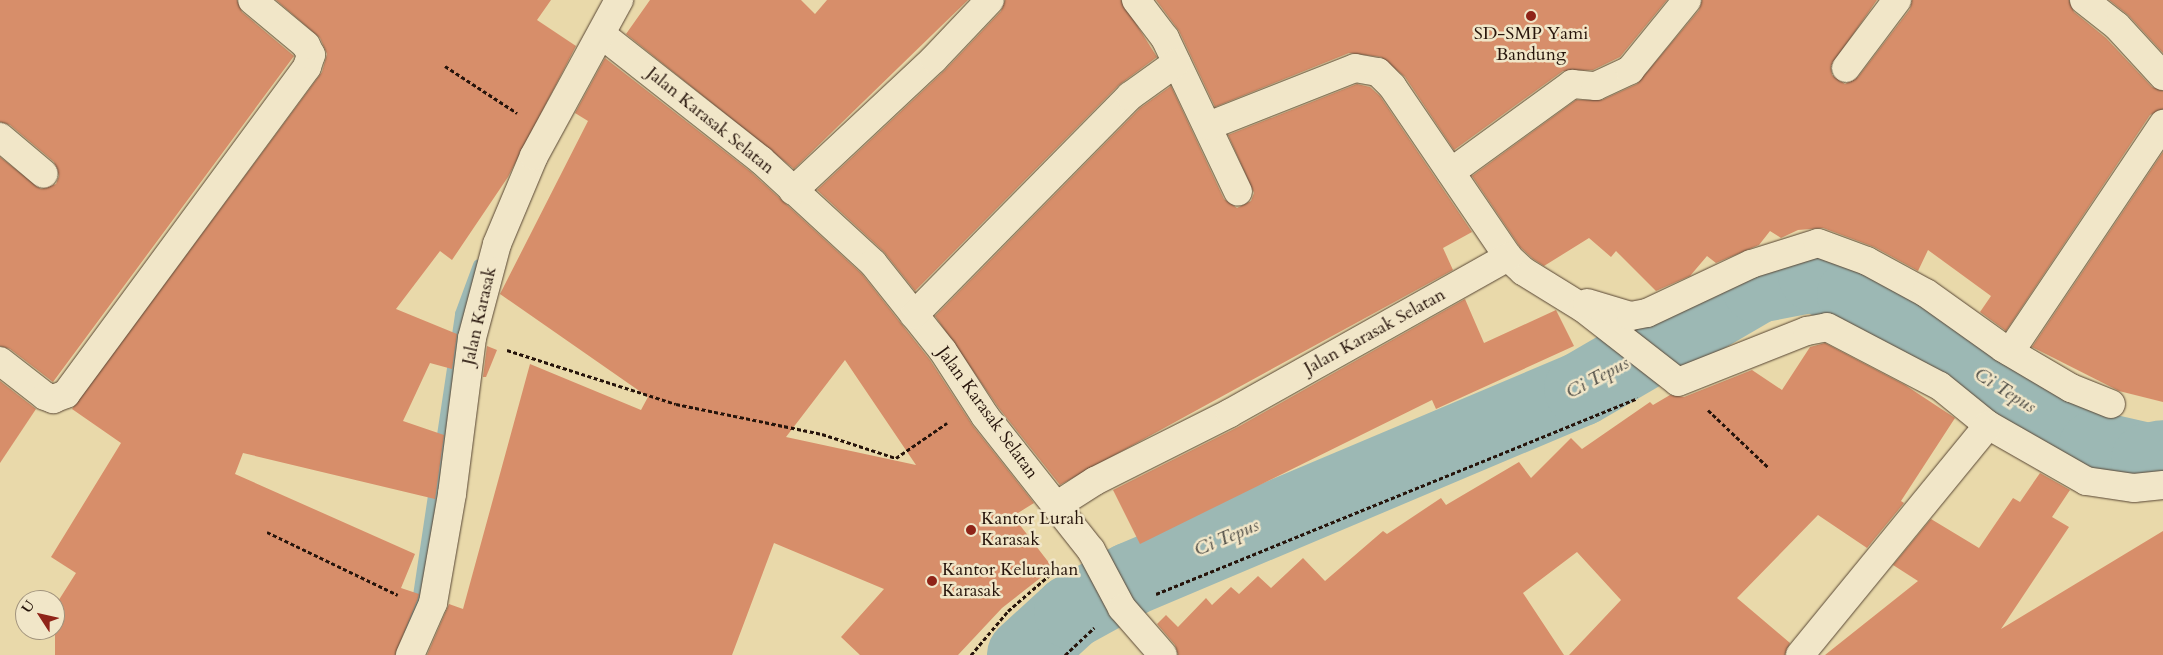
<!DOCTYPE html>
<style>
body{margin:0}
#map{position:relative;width:2163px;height:655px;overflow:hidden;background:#e9d9aa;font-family:Cardo,serif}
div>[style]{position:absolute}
.stream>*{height:12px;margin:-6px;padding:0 6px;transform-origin:6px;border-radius:6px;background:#9cb8b4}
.river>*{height:74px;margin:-37px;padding:0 37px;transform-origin:37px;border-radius:37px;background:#9cb8b4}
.building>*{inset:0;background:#d78e6a}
.path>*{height:3px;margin-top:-1.5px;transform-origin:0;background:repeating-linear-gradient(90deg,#26140b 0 4px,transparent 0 6.5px)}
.roads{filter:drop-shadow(0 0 1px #574533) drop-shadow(0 0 1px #574533)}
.street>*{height:28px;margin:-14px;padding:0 14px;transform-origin:14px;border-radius:14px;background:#f1e6c8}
.dots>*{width:14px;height:14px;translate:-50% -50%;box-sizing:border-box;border:2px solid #f1e6c8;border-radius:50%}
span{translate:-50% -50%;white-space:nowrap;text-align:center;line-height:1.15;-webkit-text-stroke:5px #f1e6c8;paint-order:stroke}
.poi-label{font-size:18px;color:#26140b}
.left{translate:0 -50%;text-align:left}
.street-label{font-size:18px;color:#26140b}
.water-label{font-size:19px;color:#4f4d46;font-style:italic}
.north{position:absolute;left:15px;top:590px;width:50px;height:50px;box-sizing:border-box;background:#f1e6c8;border:1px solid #a0927c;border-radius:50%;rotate:305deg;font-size:14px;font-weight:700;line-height:20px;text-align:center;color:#26140b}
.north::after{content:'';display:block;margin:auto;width:18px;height:22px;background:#8f2418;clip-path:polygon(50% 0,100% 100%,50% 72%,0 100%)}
</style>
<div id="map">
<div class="stream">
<div style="left:408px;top:629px;width:35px;rotate:-72deg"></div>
<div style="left:419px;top:596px;width:285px;rotate:-81.5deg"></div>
<div style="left:461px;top:314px;width:52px;rotate:-69.8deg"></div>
</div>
<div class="river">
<div style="left:1024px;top:655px;width:64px;rotate:-42.5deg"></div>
<div style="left:1071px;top:612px;width:68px;rotate:-28.8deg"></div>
<div style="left:1131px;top:579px;width:488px;rotate:-22.9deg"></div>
<div style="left:1581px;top:389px;width:205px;rotate:-30.2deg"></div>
<div style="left:1758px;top:286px;width:58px;rotate:-10.9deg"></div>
<div style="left:1815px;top:275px;width:44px;rotate:27.1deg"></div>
<div style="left:1854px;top:295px;width:285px;rotate:32.4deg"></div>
<div style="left:2095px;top:448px;width:54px;rotate:12.8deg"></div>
<div style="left:2148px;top:460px;width:15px;rotate:-11deg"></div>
</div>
<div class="building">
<div style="clip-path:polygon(0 0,237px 0,242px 12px,294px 56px,53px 382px,10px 349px,0 346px,0 157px,41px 189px,56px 184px,59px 176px,54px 162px,10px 125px,0 122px)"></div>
<div style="clip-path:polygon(276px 0,551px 0,537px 20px,576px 46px,508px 177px,452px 260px,440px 251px,396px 309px,457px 334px,452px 369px,430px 363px,403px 421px,444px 435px,435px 499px,243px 453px,235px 474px,415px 554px,401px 588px,419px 594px,418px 598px,395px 655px,55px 655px,55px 606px,76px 573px,51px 557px,121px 443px,72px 409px,322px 72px,327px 54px,320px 38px)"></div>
<div style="clip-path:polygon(650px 0,801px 0,815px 14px,827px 0,968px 0,794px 169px,626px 34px)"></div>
<div style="clip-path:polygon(1005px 0,1121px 0,1157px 57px,1119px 85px,915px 291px,884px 252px,817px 190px,945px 70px,1001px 11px)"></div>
<div style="clip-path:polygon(1156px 0,1667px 0,1620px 57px,1593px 70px,1563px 71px,1454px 150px,1405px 77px,1381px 57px,1349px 53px,1215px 107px,1179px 31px)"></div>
<div style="clip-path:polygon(1702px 0,1877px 0,1831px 66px,1832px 75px,1845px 84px,1858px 77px,1910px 9px,1912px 0,2069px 0,2074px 12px,2106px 38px,2152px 87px,2163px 91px,2163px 109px,2150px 115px,2006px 331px,1980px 312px,1991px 296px,1928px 250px,1918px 271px,1874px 247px,1823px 228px,1798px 230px,1781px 238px,1770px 231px,1759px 245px,1716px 263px,1707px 256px,1690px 276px,1656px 291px,1616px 251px,1611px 257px,1589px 238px,1544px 266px,1533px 259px,1520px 247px,1472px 176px,1576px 100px,1602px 100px,1637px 84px,1699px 10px)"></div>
<div style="clip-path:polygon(2109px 0,2163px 0,2163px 53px,2128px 15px)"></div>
<div style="clip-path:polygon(evenodd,605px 58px,751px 172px,862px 274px,930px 360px,973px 426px,1034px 503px,1013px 516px,1053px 568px,1002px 608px,958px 655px,860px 655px,841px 637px,884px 589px,774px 543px,732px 655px,427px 655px,449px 604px,463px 609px,530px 364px,641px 410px,648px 397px,500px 294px,588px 121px,575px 113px,605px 58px,845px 360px,916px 465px,786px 437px,845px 360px)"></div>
<div style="clip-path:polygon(1357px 84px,1370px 87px,1380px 96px,1472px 232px,1443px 248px,1453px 270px,1060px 485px,998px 407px,935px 316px,1140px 108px,1171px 86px,1224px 199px,1237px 208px,1251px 201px,1254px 193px,1228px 135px)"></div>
<div style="clip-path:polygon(2163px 152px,2163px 402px,2119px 391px,2032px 347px)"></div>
<div style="clip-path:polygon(1465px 299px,1484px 343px,1556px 310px,1574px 346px,1436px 409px,1432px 400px,1140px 544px,1113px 490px,1238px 427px)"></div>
<div style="clip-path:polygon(1825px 343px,1905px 385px,1955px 418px,1901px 501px,1904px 503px,1867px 548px,1818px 515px,1737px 598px,1790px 643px,1785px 655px,1569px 655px,1621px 600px,1577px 552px,1523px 593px,1564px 655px,1178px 655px,1175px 645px,1157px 624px,1166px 615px,1178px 627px,1206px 598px,1212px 605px,1231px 587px,1239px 594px,1258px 576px,1271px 588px,1303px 558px,1325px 581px,1383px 531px,1387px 534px,1441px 498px,1446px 505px,1519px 462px,1531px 478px,1571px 438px,1582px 449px,1650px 402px,1653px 405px,1670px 395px,1684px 397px,1752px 370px,1782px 390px,1810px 347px)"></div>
<div style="clip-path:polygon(487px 346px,497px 350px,486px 377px,483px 377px)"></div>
<div style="clip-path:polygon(0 381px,36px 409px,0 463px)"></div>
<div style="clip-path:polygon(2040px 473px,2070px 490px,2052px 517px,2069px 527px,2001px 629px,2163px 531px,2163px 655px,1825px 655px,1918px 581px,1893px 565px,1931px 519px,1979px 548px,2013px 498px,2020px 502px)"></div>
</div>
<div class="path">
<div style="left:445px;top:66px;width:86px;rotate:33.1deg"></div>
<div style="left:507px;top:350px;width:177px;rotate:17.7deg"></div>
<div style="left:676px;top:404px;width:149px;rotate:11.6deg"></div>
<div style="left:822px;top:434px;width:78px;rotate:18deg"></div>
<div style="left:896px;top:458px;width:62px;rotate:-34.5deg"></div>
<div style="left:1708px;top:410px;width:84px;rotate:43.6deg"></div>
<div style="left:267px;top:532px;width:145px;rotate:25.7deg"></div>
<div style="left:1156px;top:594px;width:520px;rotate:-22.13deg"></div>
<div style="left:971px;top:655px;width:57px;rotate:-49.9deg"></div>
<div style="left:1008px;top:611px;width:67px;rotate:-40.8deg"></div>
<div style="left:1065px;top:655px;width:40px;rotate:-43deg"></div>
</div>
<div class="roads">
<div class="street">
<div style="left:1136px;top:0;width:48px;rotate:52.7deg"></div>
<div style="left:1165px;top:38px;width:170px;rotate:64.6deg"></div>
<div style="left:2084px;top:0;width:42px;rotate:38.2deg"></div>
<div style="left:2117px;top:26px;width:68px;rotate:47.4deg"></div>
<div style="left:602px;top:35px;width:202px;rotate:38.2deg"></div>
<div style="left:761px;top:160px;width:152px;rotate:42.6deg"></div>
<div style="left:873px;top:263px;width:112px;rotate:51.5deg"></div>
<div style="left:943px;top:351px;width:77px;rotate:57.1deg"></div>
<div style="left:985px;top:416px;width:171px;rotate:51.7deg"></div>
<div style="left:1091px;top:550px;width:66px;rotate:61.9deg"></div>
<div style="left:1122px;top:608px;width:62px;rotate:48.9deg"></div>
<div style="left:1846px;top:68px;width:85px;rotate:-53.1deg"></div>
<div style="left:1208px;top:126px;width:158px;rotate:-21.5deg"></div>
<div style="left:1355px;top:68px;width:23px;rotate:10deg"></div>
<div style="left:1378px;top:72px;width:20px;rotate:45deg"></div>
<div style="left:1392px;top:86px;width:207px;rotate:55.8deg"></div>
<div style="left:1508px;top:257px;width:21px;rotate:43deg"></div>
<div style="left:1523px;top:271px;width:70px;rotate:31.7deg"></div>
<div style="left:1583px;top:308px;width:120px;rotate:37.9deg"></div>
<div style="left:1678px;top:382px;width:139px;rotate:-21.6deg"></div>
<div style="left:1807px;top:331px;width:20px;rotate:-11deg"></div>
<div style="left:1827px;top:327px;width:127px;rotate:27.6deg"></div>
<div style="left:1940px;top:386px;width:62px;rotate:39.1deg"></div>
<div style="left:1988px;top:425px;width:113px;rotate:29.7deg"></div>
<div style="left:2086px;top:481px;width:49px;rotate:8.3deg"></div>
<div style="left:2134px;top:488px;width:29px;rotate:-6deg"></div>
<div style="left:0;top:137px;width:57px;rotate:40.1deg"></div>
<div style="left:1451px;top:172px;width:150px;rotate:-36deg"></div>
<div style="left:1572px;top:84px;width:24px;rotate:5deg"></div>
<div style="left:1596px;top:86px;width:38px;rotate:-25deg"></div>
<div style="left:1630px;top:70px;width:90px;rotate:-50.8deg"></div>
<div style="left:793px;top:191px;width:193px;rotate:-43.1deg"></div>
<div style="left:934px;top:59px;width:81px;rotate:-46.5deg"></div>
<div style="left:1587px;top:303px;width:46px;rotate:16.5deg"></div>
<div style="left:1631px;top:316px;width:16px;rotate:-11deg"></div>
<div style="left:1647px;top:313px;width:115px;rotate:-25.2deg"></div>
<div style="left:1751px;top:264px;width:70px;rotate:-17.4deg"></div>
<div style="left:1818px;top:243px;width:52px;rotate:20.2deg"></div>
<div style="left:1867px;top:261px;width:67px;rotate:28.5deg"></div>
<div style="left:1926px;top:293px;width:95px;rotate:35.5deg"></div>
<div style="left:2003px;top:348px;width:79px;rotate:30.5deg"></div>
<div style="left:2071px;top:388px;width:43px;rotate:21.8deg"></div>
<div style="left:914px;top:315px;width:308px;rotate:-45.4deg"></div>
<div style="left:1130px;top:96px;width:57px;rotate:-35.7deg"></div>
<div style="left:2010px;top:352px;width:275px;rotate:-56.1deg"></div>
<div style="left:0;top:361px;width:57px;rotate:37.9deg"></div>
<div style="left:45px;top:396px;width:9px;rotate:21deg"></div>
<div style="left:53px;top:399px;width:14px;rotate:-21deg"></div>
<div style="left:66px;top:394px;width:406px;rotate:-53.6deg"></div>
<div style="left:307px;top:67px;width:13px;rotate:-72deg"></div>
<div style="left:311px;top:55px;width:11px;rotate:-117deg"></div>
<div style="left:306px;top:45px;width:70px;rotate:-140.2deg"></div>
<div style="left:1056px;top:506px;width:46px;rotate:-32.7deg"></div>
<div style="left:1095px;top:481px;width:151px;rotate:-26.7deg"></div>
<div style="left:1230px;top:413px;width:319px;rotate:-29.3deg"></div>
<div style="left:410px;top:655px;width:57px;rotate:-66.1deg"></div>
<div style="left:433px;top:603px;width:111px;rotate:-80.1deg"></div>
<div style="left:452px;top:494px;width:157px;rotate:-82.7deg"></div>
<div style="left:472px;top:338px;width:97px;rotate:-75.1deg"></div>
<div style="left:497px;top:244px;width:95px;rotate:-67.2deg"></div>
<div style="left:534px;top:156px;width:178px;rotate:-61.4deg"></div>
<div style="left:1800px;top:655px;width:297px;rotate:-50.7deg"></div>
</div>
</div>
<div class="dots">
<div style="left:1531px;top:16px;background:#8f2418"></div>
<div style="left:971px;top:530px;background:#8f2418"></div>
<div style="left:932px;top:581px;background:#8f2418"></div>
</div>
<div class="poi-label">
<span style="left:1531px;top:45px">SD-SMP Yami<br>Bandung</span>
<span class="left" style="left:981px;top:530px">Kantor Lurah<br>Karasak</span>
<span class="left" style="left:942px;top:581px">Kantor Kelurahan<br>Karasak</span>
</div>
<div class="street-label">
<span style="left:710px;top:121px;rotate:39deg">Jalan Karasak Selatan</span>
<span style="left:480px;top:316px;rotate:-77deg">Jalan Karasak</span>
<span style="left:1375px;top:332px;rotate:-29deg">Jalan Karasak Selatan</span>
<span style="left:987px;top:413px;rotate:54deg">Jalan Karasak Selatan</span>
</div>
<div class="water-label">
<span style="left:1598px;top:378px;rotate:-28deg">Ci Tepus</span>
<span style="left:2005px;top:391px;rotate:32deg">Ci Tepus</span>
<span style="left:1227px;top:538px;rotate:-23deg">Ci Tepus</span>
</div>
<div class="north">U</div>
</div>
